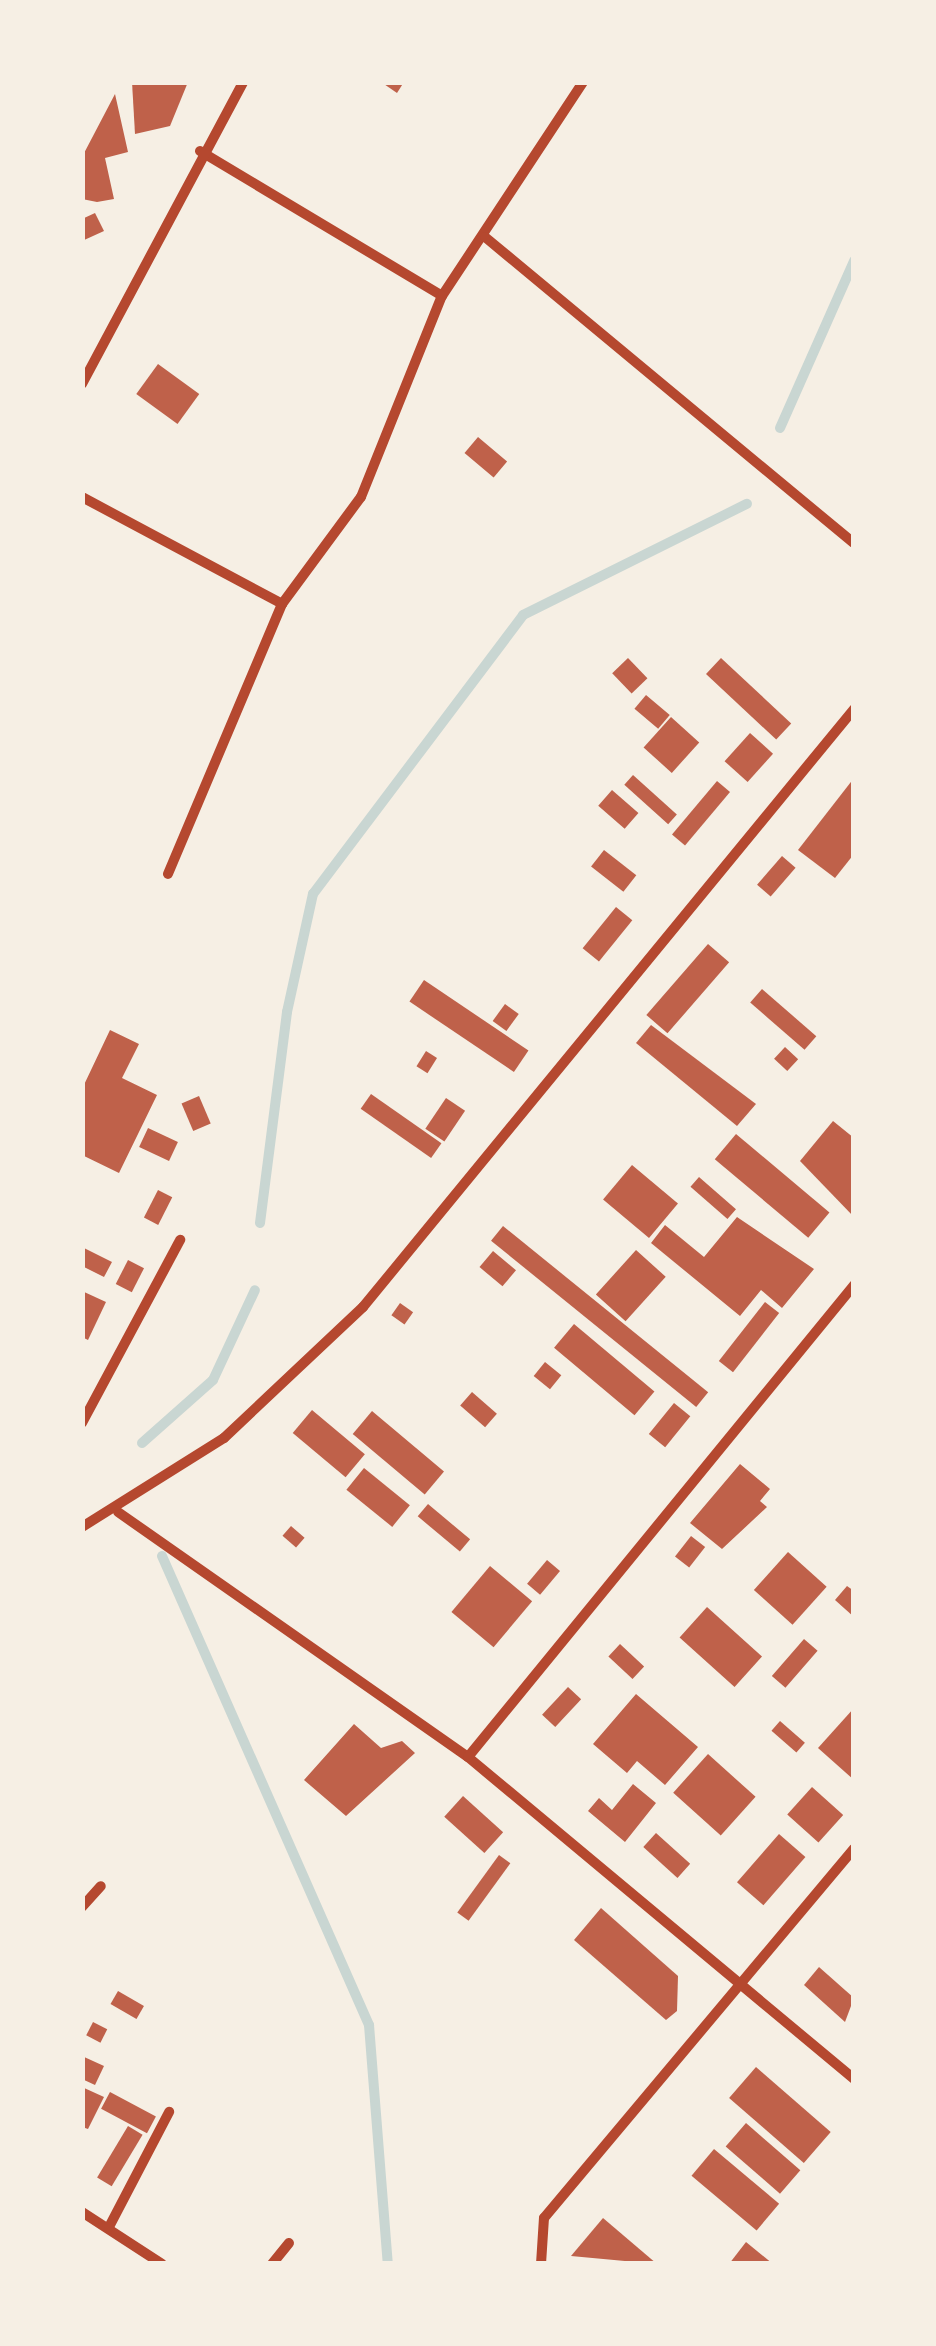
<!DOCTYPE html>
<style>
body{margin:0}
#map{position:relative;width:936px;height:2346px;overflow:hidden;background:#f6efe4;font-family:Mulish,sans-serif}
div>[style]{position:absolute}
.stream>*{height:10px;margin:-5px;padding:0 5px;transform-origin:5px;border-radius:5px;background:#c9d6d2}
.building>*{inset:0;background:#bf614a;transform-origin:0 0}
.minor>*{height:10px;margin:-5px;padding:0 5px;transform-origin:5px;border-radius:5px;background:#b5482f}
span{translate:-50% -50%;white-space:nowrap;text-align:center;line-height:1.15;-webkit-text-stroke:8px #f6efe4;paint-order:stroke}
.frame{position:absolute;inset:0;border:85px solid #f6efe4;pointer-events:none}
</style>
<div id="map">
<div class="stream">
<div style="left:780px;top:428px;width:183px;rotate:-66.1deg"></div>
<div style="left:260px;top:1223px;width:213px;rotate:-82.7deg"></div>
<div style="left:287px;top:1012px;width:121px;rotate:-77.6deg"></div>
<div style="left:313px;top:894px;width:349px;rotate:-53deg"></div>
<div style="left:523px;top:615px;width:250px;rotate:-26.4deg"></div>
<div style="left:142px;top:1443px;width:95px;rotate:-41.6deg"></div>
<div style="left:213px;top:1380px;width:99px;rotate:-65deg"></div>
<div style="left:162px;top:1556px;width:513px;rotate:66.19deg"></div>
<div style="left:369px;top:2025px;width:240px;rotate:85.5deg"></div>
</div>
<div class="building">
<div style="clip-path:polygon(132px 82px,188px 82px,170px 126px,135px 134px)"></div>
<div style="clip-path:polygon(381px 82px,404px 82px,397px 93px)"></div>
<div style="clip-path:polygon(115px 94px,128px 152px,105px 158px,114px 199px,97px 202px,82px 199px,82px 157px)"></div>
<div style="clip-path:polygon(95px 213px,104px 231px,82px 241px,82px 219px)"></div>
<div style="left:158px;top:364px;width:51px;height:37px;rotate:36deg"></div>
<div style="left:478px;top:437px;width:38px;height:21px;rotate:40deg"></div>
<div style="left:628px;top:658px;width:28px;height:22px;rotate:46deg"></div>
<div style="left:721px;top:658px;width:96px;height:22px;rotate:43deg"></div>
<div style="left:646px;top:695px;width:31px;height:18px;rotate:40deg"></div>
<div style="left:671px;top:717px;width:38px;height:41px;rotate:42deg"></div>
<div style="left:750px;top:733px;width:31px;height:38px;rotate:42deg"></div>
<div style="left:633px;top:775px;width:59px;height:13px;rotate:42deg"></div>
<div style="clip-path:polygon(854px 778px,854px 854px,835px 878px,798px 850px)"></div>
<div style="left:717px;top:781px;width:17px;height:70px;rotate:40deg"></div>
<div style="left:612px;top:790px;width:35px;height:21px;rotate:41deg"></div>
<div style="left:604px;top:850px;width:41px;height:21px;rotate:38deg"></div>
<div style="left:782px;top:856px;width:18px;height:38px;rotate:41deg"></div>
<div style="left:616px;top:907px;width:21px;height:53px;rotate:39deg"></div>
<div style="left:708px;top:944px;width:28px;height:94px;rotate:41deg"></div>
<div style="left:424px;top:980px;width:126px;height:26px;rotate:34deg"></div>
<div style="left:762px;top:989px;width:72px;height:18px;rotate:41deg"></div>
<div style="left:505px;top:1004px;width:17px;height:21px;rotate:36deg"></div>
<div style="clip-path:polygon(651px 1025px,756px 1104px,737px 1126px,636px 1043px)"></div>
<div style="clip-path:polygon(110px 1030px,139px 1044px,122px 1078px,157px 1095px,119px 1173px,82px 1155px,82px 1089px)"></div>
<div style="left:785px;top:1047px;width:18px;height:16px;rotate:43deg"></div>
<div style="left:426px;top:1051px;width:13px;height:18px;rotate:32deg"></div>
<div style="left:371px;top:1094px;width:86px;height:18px;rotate:35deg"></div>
<div style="left:199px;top:1096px;width:30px;height:19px;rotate:67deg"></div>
<div style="left:446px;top:1098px;width:23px;height:37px;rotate:34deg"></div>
<div style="clip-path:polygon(833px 1121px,854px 1138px,854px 1217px,800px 1161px)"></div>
<div style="left:148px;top:1128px;width:33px;height:21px;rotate:25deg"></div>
<div style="left:736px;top:1134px;width:122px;height:33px;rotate:40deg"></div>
<div style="left:632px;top:1165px;width:60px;height:45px;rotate:40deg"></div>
<div style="left:699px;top:1177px;width:49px;height:13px;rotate:41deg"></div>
<div style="left:158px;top:1190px;width:16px;height:31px;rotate:27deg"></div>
<div style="clip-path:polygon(737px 1217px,814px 1269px,782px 1308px,761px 1290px,740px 1316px,651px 1243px,665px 1225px,704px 1257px)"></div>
<div style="left:503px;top:1226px;width:264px;height:19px;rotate:39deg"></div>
<div style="clip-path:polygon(84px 1248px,112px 1262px,104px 1277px,82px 1266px)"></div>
<div style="left:636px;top:1250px;width:40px;height:60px;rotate:42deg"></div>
<div style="left:493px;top:1251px;width:30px;height:21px;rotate:40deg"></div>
<div style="left:128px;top:1260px;width:18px;height:27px;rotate:27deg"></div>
<div style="clip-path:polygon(82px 1291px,106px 1302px,88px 1340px,82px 1337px)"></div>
<div style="left:765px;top:1302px;width:18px;height:75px;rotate:38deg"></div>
<div style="left:400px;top:1303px;width:16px;height:15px;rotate:35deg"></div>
<div style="left:574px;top:1324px;width:105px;height:31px;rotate:40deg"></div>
<div style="left:545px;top:1362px;width:21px;height:18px;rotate:39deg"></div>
<div style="left:472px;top:1392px;width:33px;height:18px;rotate:41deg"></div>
<div style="left:674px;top:1403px;width:21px;height:40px;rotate:39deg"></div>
<div style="left:312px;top:1410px;width:69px;height:30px;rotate:40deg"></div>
<div style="left:372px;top:1411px;width:94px;height:30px;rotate:40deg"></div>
<div style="clip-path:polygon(740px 1464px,770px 1489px,760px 1501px,767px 1507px,722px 1549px,690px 1523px)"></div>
<div style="left:364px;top:1468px;width:59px;height:28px;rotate:39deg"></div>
<div style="left:428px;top:1504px;width:55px;height:16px;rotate:40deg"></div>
<div style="left:291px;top:1526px;width:18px;height:13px;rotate:41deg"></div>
<div style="left:691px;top:1536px;width:18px;height:26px;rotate:38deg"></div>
<div style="left:788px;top:1552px;width:52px;height:51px;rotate:42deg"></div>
<div style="left:547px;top:1560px;width:17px;height:31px;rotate:40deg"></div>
<div style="left:490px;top:1566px;width:55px;height:60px;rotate:40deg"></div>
<div style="clip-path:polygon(847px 1586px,854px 1591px,854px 1617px,835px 1600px)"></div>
<div style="left:707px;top:1607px;width:74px;height:41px;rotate:42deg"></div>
<div style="left:804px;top:1639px;width:18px;height:49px;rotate:41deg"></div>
<div style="left:620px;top:1644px;width:33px;height:17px;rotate:43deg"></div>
<div style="left:568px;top:1687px;width:18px;height:38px;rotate:43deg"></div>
<div style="clip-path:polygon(636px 1694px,698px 1747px,665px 1785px,637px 1761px,627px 1773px,593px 1744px)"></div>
<div style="clip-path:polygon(854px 1708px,854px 1780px,818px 1748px)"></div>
<div style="left:780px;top:1721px;width:33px;height:13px;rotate:41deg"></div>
<div style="clip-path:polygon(354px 1724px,381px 1748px,402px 1741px,415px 1753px,346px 1816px,304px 1780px)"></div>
<div style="left:708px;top:1754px;width:64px;height:52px;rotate:42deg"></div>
<div style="clip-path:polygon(633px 1784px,656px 1803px,625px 1842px,588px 1811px,599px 1798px,612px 1810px)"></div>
<div style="left:812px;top:1787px;width:42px;height:37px;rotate:42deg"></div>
<div style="left:463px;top:1796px;width:54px;height:28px;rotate:42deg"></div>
<div style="left:656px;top:1833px;width:46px;height:19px;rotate:42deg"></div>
<div style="left:779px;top:1834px;width:35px;height:64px;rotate:41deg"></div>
<div style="left:499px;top:1855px;width:14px;height:71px;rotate:36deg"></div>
<div style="clip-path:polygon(601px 1908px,678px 1976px,677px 2011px,666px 2020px,574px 1940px)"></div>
<div style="clip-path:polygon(819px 1967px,854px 1998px,845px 2022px,804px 1985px)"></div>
<div style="left:118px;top:1991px;width:30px;height:15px;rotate:30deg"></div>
<div style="left:93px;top:2022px;width:16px;height:15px;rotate:27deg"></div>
<div style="clip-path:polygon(82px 2056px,104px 2066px,95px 2085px,82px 2079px)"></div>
<div style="left:756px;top:2067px;width:99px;height:41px;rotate:41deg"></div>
<div style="clip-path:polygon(82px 2087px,104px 2097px,88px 2129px,82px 2127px)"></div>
<div style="left:110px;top:2092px;width:52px;height:19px;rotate:28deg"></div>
<div style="left:746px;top:2123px;width:72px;height:31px;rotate:41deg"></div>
<div style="left:128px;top:2126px;width:17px;height:60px;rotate:31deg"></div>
<div style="left:714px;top:2149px;width:85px;height:35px;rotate:40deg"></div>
<div style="clip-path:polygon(603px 2218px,657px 2264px,571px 2256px)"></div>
<div style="clip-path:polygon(746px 2242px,773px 2264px,729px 2264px)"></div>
</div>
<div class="minor">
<div style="left:200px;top:151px;width:282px;rotate:30.9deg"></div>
<div style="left:442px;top:296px;width:256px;rotate:-56.6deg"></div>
<div style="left:485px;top:237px;width:479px;rotate:39.7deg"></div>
<div style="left:82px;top:384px;width:342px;rotate:-61.9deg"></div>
<div style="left:82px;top:497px;width:227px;rotate:28.1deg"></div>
<div style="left:282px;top:604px;width:293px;rotate:112.9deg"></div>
<div style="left:282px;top:604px;width:133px;rotate:-53.6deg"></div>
<div style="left:361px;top:497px;width:217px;rotate:-68.1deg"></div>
<div style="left:82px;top:1423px;width:208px;rotate:-61.8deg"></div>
<div style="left:118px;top:1512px;width:427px;rotate:35deg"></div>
<div style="left:468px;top:1757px;width:503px;rotate:39.83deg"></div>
<div style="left:82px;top:1527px;width:168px;rotate:-32.1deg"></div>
<div style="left:224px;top:1438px;width:191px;rotate:-43.3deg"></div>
<div style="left:363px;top:1307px;width:774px;rotate:-50.61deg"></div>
<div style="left:468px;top:1757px;width:610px;rotate:-50.72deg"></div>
<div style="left:82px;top:1907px;width:28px;rotate:-48deg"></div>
<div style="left:82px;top:2212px;width:95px;rotate:33deg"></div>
<div style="left:109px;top:2227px;width:130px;rotate:-62.4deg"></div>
<div style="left:272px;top:2264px;width:27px;rotate:-51deg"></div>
<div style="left:541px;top:2264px;width:46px;rotate:-86.3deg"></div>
<div style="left:544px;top:2218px;width:482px;rotate:-50deg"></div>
</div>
<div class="frame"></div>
</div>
